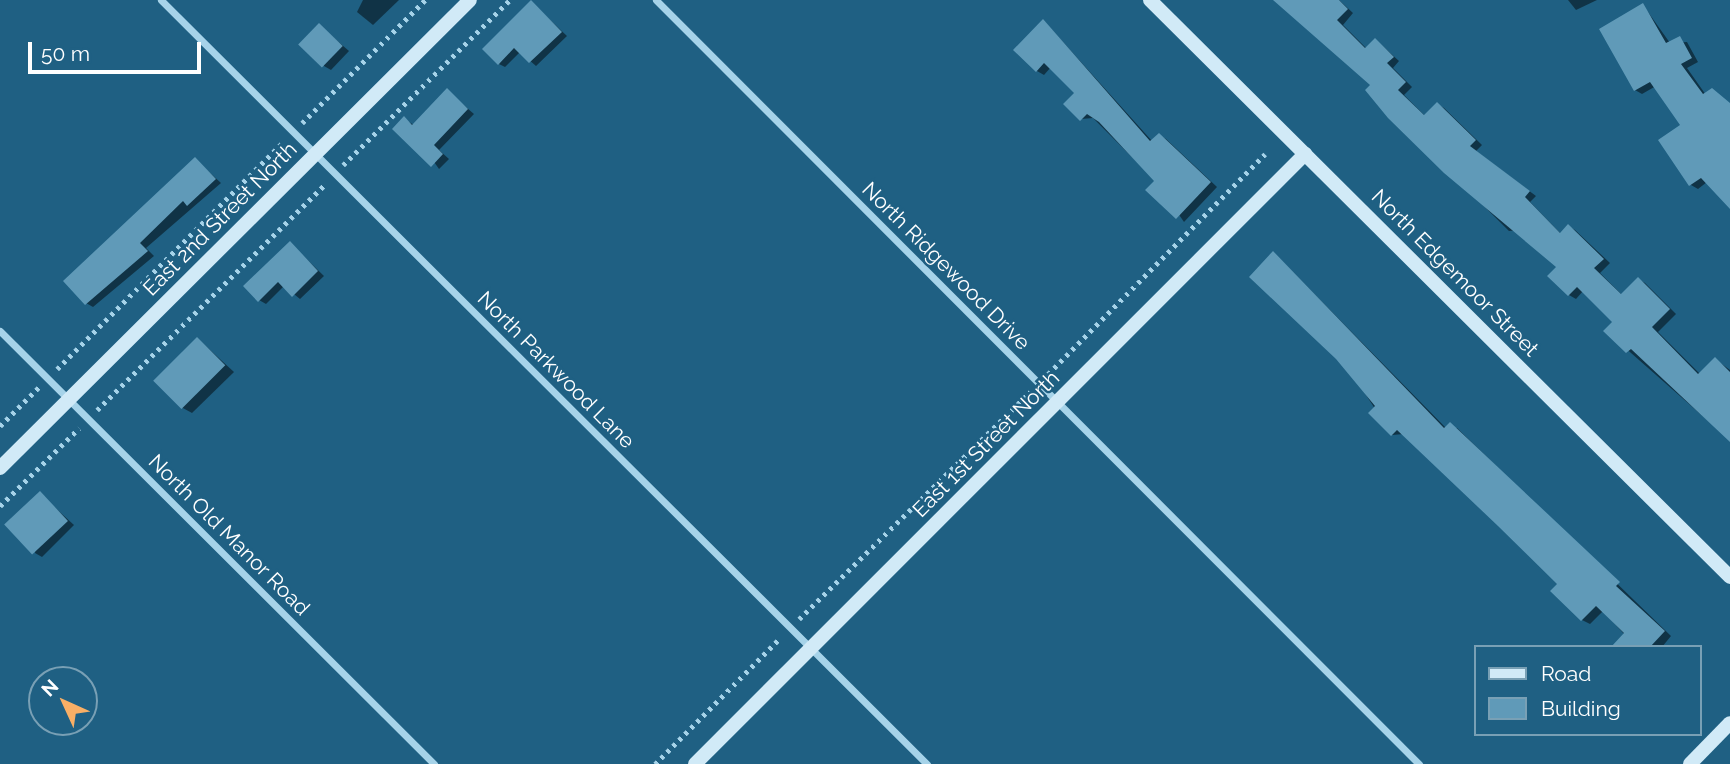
<!DOCTYPE html>
<style>
body{margin:0}
#map{position:relative;width:1730px;height:764px;overflow:hidden;background:#1f6083;font-family:Raleway,sans-serif}
div>[style]{position:absolute}
.shadow>*{inset:0;background:#0007}
.building>*{inset:0;background:#609ab8;transform-origin:0 0}
.path>*{height:4.5px;margin-top:-2.25px;transform-origin:0;background:repeating-linear-gradient(90deg,#a6d3e9 0 3.5px,transparent 0 8.5px)}
.street>*{height:7px;margin:-3.5px;padding:0 3.5px;transform-origin:3.5px;border-radius:3.5px;background:#a6d3e9}
.secondary>*{height:14px;margin:-7px;padding:0 7px;transform-origin:7px;border-radius:7px;background:#d1eaf7}
span{translate:-50% -50%;white-space:nowrap;text-align:center;line-height:1.15;-webkit-text-stroke:5px #1f6083;paint-order:stroke}
.street-label{font-size:21px;color:#fff}
.legend{position:absolute;left:1474px;top:645px;width:228px;height:91px;box-sizing:border-box;background:#1f6083;border:2px solid #79a0b5;margin:0;padding:9px 12px;list-style:none;font-size:21px;color:#fff}
.legend li{display:flex;align-items:center;gap:14px;height:35px}
.legend b{width:35px;border:2px solid #79a0b5}
.north{position:absolute;left:28px;top:666px;width:70px;height:70px;box-sizing:border-box;background:#1f6083;border:2px solid #79a0b5;border-radius:50%;rotate:315deg;font-size:19px;font-weight:700;line-height:28px;text-align:center;color:#fff}
.north::after{content:'';display:block;margin:auto;width:24px;height:32px;background:#f8af66;clip-path:polygon(50% 0,100% 100%,50% 72%,0 100%)}
.scale{position:absolute;left:28px;top:42px;width:173px;height:32px;box-sizing:border-box;border:4px solid #fff;border-top:0;padding-left:9px;font-size:21px;line-height:24px;white-space:nowrap;color:#fff;-webkit-text-stroke:5px #1f6083;paint-order:stroke}
</style>
<div id="map">
<div class="shadow">
<div style="clip-path:polygon(363px 0,399px 0,373px 25px,357px 12px)"></div>
<div style="clip-path:polygon(1276px 0,1339px 0,1353px 13px,1343px 25px,1367px 49px,1376px 40px,1399px 61px,1393px 68px,1412px 87px,1404px 95px,1425px 116px,1437px 104px,1444px 108px,1482px 145px,1476px 151px,1536px 196px,1530px 202px,1561px 234px,1568px 226px,1575px 230px,1610px 263px,1600px 273px,1622px 295px,1638px 279px,1645px 283px,1676px 314px,1658px 332px,1700px 374px,1715px 359px,1730px 370px,1730px 440px,1606px 331px,1614px 322px,1583px 291px,1576px 299px,1569px 295px,1558px 266px,1520px 230px,1509px 231px,1367px 90px,1372px 85px)"></div>
<div style="clip-path:polygon(1568px 0,1597px 0,1576px 10px)"></div>
<div style="clip-path:polygon(531px 2px,567px 36px,536px 66px,520px 52px,505px 67px,499px 64px)"></div>
<div style="clip-path:polygon(1643px 5px,1670px 43px,1687px 42px,1698px 62px,1687px 68px,1706px 95px,1730px 110px,1730px 206px,1707px 182px,1698px 189px,1691px 185px,1683px 125px,1656px 86px,1642px 94px,1635px 90px)"></div>
<div style="clip-path:polygon(1044px 21px,1152px 141px,1159px 135px,1166px 139px,1217px 187px,1184px 222px,1156px 181px,1093px 118px,1081px 119px,1076px 93px,1051px 67px,1044px 75px,1037px 71px)"></div>
<div style="clip-path:polygon(320px 26px,349px 51px,331px 70px,324px 66px)"></div>
<div style="clip-path:polygon(447px 91px,474px 114px,439px 150px,449px 159px,439px 169px,404px 119px,414px 125px)"></div>
<div style="clip-path:polygon(195px 159px,221px 183px,146px 248px,154px 256px,93px 307px,86px 303px)"></div>
<div style="clip-path:polygon(290px 243px,324px 276px,300px 299px,284px 286px,266px 304px,259px 300px)"></div>
<div style="clip-path:polygon(1274px 253px,1446px 428px,1457px 428px,1671px 636px,1662px 647px,1636px 647px,1603px 611px,1590px 624px,1582px 620px,1553px 591px,1559px 584px,1404px 434px,1392px 435px)"></div>
<div style="clip-path:polygon(198px 339px,234px 372px,192px 413px,181px 407px)"></div>
<div style="clip-path:polygon(40px 494px,74px 525px,42px 557px,35px 553px)"></div>
</div>
<div class="building">
<div style="clip-path:polygon(531px 0,562px 32px,529px 63px,514px 48px,498px 65px,482px 49px)"></div>
<div style="clip-path:polygon(1273px 0,1339px 0,1348px 9px,1337px 20px,1365px 48px,1375px 38px,1394px 57px,1387px 63px,1406px 82px,1398px 90px,1424px 115px,1437px 102px,1476px 140px,1470px 146px,1530px 191px,1525px 197px,1560px 233px,1568px 224px,1604px 259px,1594px 268px,1621px 294px,1638px 277px,1670px 309px,1652px 327px,1698px 374px,1715px 357px,1730px 372px,1730px 442px,1631px 349px,1626px 353px,1603px 331px,1612px 322px,1577px 287px,1568px 296px,1547px 276px,1556px 267px,1444px 173px,1388px 118px,1365px 90px,1370px 85px)"></div>
<div style="clip-path:polygon(1643px 3px,1666px 43px,1680px 36px,1692px 58px,1681px 64px,1703px 94px,1712px 88px,1730px 103px,1730px 209px,1701px 178px,1689px 186px,1658px 140px,1680px 125px,1650px 82px,1634px 91px,1599px 29px)"></div>
<div style="clip-path:polygon(1043px 19px,1150px 141px,1159px 133px,1211px 182px,1176px 219px,1145px 190px,1154px 181px,1099px 122px,1087px 114px,1080px 121px,1063px 104px,1074px 93px,1044px 63px,1036px 72px,1013px 50px)"></div>
<div style="left:319px;top:23px;width:33px;height:30px;rotate:44deg"></div>
<div style="clip-path:polygon(447px 88px,468px 109px,434px 145px,443px 154px,431px 167px,392px 129px,404px 116px,412px 125px)"></div>
<div style="clip-path:polygon(195px 157px,216px 179px,187px 206px,183px 201px,140px 243px,148px 251px,85px 305px,63px 281px)"></div>
<div style="clip-path:polygon(290px 241px,318px 271px,292px 297px,278px 282px,258px 302px,243px 286px)"></div>
<div style="clip-path:polygon(1273px 251px,1444px 428px,1450px 422px,1620px 582px,1616px 586px,1665px 631px,1650px 647px,1611px 647px,1624px 633px,1596px 606px,1581px 621px,1550px 591px,1557px 584px,1498px 526px,1397px 430px,1391px 436px,1368px 413px,1375px 406px,1336px 359px,1249px 277px)"></div>
<div style="left:197px;top:337px;width:40px;height:62px;rotate:45deg"></div>
<div style="left:40px;top:491px;width:41px;height:49px;rotate:47deg"></div>
</div>
<div class="path">
<div style="left:302px;top:123px;width:174px;rotate:-45deg"></div>
<div style="left:343px;top:165px;width:235px;rotate:-44.7deg"></div>
<div style="left:57px;top:369px;width:320px;rotate:-45.1deg"></div>
<div style="left:1048px;top:374px;width:309px;rotate:-45.4deg"></div>
<div style="left:97px;top:410px;width:321px;rotate:-44.7deg"></div>
<div style="left:0;top:426px;width:55px;rotate:-45deg"></div>
<div style="left:0;top:506px;width:111px;rotate:-44.6deg"></div>
<div style="left:799px;top:619px;width:324px;rotate:-44.5deg"></div>
<div style="left:655px;top:764px;width:177px;rotate:-45.2deg"></div>
</div>
<div class="street">
<div style="left:161px;top:0;width:1082px;rotate:44.93deg"></div>
<div style="left:656px;top:0;width:1080px;rotate:45.04deg"></div>
<div style="left:0;top:331px;width:613px;rotate:44.93deg"></div>
</div>
<div class="secondary">
<div style="left:1150px;top:0;width:818px;rotate:44.85deg"></div>
<div style="left:0;top:468px;width:663px;rotate:-44.88deg"></div>
<div style="left:695px;top:764px;width:863px;rotate:-45deg"></div>
<div style="left:1690px;top:764px;width:57px;rotate:-45.7deg"></div>
</div>
<div class="street-label">
<span style="left:220px;top:219px;rotate:-45deg">East 2nd Street North</span>
<span style="left:946px;top:266px;rotate:45deg">North Ridgewood Drive</span>
<span style="left:1455px;top:273px;rotate:45deg">North Edgemoor Street</span>
<span style="left:556px;top:370px;rotate:45deg">North Parkwood Lane</span>
<span style="left:986px;top:444px;rotate:-45deg">East 1st Street North</span>
<span style="left:229px;top:535px;rotate:45deg">North Old Manor Road</span>
</div>
<ul class="legend">
<li><b style="height:9px;background:#d1eaf7"></b>Road</li>
<li><b style="height:19px;background:#609ab8"></b>Building</li>
</ul>
<div class="north">N</div>
<div class="scale">50 m</div>
</div>
